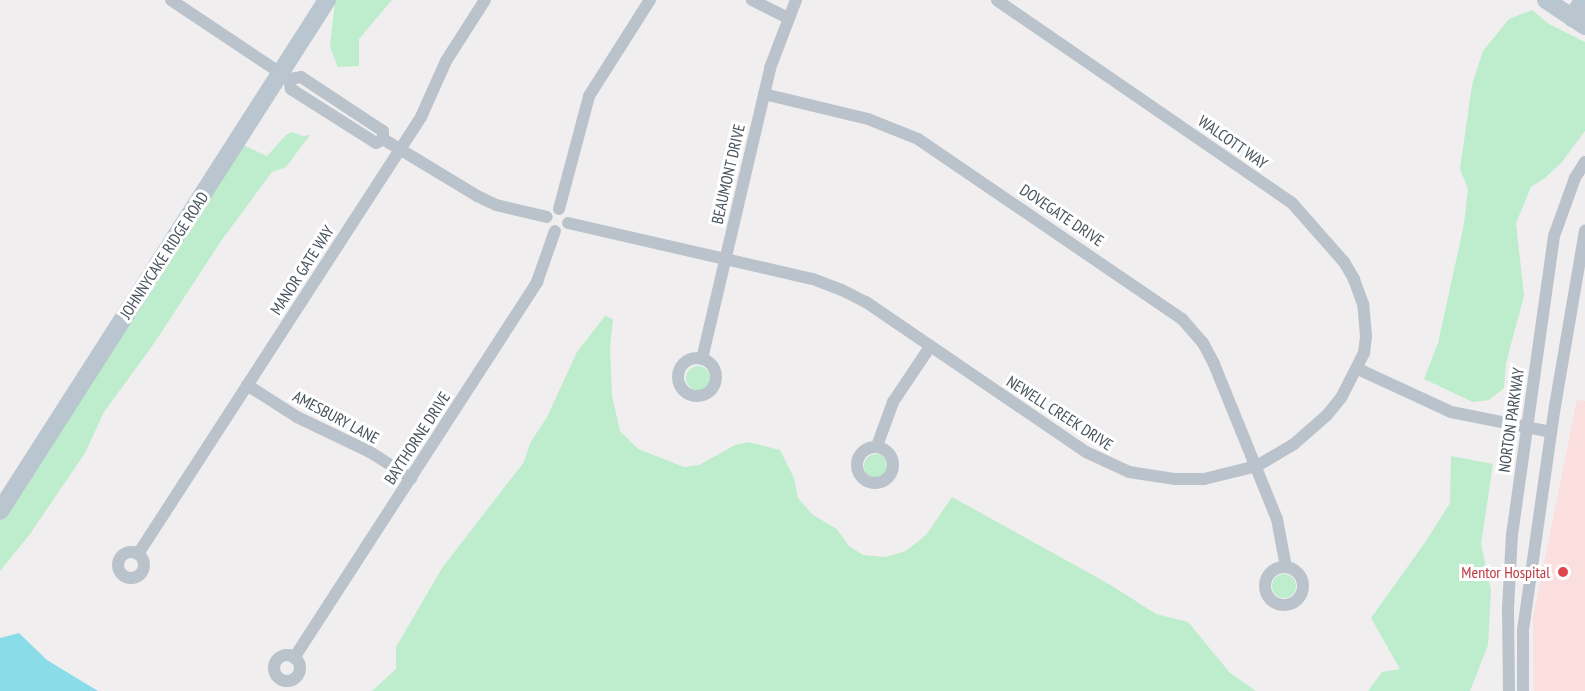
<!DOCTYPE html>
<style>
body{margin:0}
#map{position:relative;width:1585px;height:691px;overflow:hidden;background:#f0eeee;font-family:"PT Sans Narrow",sans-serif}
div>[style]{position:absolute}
.medical>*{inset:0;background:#fadfde}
.green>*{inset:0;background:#bdedcc}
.round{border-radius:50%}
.water>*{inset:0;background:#8bdce9}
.minor>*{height:12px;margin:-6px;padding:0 6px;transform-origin:6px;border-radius:6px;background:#bac3cb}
.minor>.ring{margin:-6px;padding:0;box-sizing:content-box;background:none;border:12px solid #bac3cb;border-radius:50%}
.secondary>*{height:18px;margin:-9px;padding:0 9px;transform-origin:9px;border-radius:9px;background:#bac6cf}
.dots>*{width:16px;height:16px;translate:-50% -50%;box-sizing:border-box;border:3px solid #fff;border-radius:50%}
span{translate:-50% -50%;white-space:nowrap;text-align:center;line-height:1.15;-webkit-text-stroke:6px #fff;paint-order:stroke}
.street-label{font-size:16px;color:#47525b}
.health-label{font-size:16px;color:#be3a42}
.right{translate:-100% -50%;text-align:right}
</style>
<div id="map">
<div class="medical">
<div style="clip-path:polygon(1577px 400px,1585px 401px,1585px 691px,1534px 691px,1533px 618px)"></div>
</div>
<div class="green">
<div style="clip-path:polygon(335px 0,392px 0,359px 39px,359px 66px,338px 67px,330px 47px)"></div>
<div style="clip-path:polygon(1532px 10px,1549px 24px,1585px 42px,1585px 131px,1562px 162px,1545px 178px,1531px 187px,1516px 223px,1524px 296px,1506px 363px,1504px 388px,1489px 400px,1473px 402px,1424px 379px,1438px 343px,1464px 224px,1468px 189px,1460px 169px,1472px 85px,1483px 51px,1509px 19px)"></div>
<div style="clip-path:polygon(292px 132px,302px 136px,310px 135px,286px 167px,272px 172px,221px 241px,155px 342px,104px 412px,85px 453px,30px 534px,0 571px,0 518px,241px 144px,267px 156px,286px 135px)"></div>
<div style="clip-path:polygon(605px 316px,613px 319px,610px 346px,612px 396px,620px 431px,638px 449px,684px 467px,699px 465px,735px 445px,748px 442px,780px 450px,794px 478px,798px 498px,813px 515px,837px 529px,849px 546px,863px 555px,885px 557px,906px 551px,926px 535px,952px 497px,1109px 584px,1156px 614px,1188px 622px,1230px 673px,1256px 691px,372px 691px,396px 669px,396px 647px,442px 568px,524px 462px,530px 443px,547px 417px,577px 352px)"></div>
<div class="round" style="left:686px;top:366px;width:24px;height:24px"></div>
<div class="round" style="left:864px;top:454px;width:24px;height:24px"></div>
<div style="clip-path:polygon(1451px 456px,1493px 464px,1481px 544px,1491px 590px,1488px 645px,1470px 691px,1368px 691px,1382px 672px,1400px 669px,1371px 618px,1426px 541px,1450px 503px)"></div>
<div class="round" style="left:1272px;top:574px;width:24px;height:24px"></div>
</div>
<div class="water">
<div style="clip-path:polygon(19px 633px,47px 660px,98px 691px,0 691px,0 638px)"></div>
</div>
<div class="minor">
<div style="left:171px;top:0;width:137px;rotate:33.7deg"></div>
<div style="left:752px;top:0;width:40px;rotate:26.6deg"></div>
<div style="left:764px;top:94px;width:107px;rotate:13.5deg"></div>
<div style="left:868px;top:119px;width:54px;rotate:21.8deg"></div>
<div style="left:918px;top:139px;width:320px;rotate:34.3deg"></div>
<div style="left:1182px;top:319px;width:32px;rotate:49deg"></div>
<div style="left:1203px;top:343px;width:24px;rotate:62deg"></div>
<div style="left:1214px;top:364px;width:167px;rotate:67.9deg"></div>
<div style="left:1277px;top:519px;width:49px;rotate:79.4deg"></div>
<div style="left:383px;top:139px;width:8px;rotate:150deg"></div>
<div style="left:376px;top:143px;width:101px;rotate:-147.6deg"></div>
<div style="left:291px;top:89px;width:10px;rotate:-101deg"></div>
<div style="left:289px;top:79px;width:12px;rotate:-9deg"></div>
<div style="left:301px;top:77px;width:98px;rotate:33.4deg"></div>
<div style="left:383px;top:131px;width:8px;rotate:90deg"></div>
<div style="left:383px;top:139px;width:110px;rotate:31.2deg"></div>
<div style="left:477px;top:196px;width:21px;rotate:25deg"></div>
<div style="left:496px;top:205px;width:52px;rotate:13.2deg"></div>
<div style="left:559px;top:209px;width:117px;rotate:-75.1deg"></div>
<div style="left:589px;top:96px;width:114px;rotate:-57.6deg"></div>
<div style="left:568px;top:223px;width:251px;rotate:12.9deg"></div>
<div style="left:813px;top:279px;width:31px;rotate:21deg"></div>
<div style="left:842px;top:290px;width:27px;rotate:27deg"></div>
<div style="left:866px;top:302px;width:266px;rotate:34.3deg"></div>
<div style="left:1086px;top:452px;width:47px;rotate:24.9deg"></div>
<div style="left:1129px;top:472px;width:47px;rotate:8.7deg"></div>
<div style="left:1175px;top:479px;width:29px"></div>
<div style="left:1204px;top:479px;width:55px;rotate:-13.8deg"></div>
<div style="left:1257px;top:466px;width:43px;rotate:-30.7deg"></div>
<div style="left:1294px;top:444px;width:44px;rotate:-41.3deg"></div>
<div style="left:1327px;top:415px;width:22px;rotate:-51deg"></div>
<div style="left:1341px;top:398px;width:51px;rotate:-62.9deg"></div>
<div style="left:1364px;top:353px;width:17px;rotate:-83deg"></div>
<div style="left:1366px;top:336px;width:32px;rotate:-95deg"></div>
<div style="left:1363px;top:304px;width:27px;rotate:-110deg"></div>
<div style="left:1354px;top:279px;width:20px;rotate:-120deg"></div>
<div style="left:1344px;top:262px;width:79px;rotate:-131.4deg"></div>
<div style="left:1292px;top:203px;width:358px;rotate:-145.5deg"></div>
<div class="ring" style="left:678px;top:358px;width:26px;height:26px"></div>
<div style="left:702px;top:359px;width:299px;rotate:-76.8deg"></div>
<div style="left:770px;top:68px;width:73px;rotate:-69.1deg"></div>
<div style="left:1358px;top:369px;width:102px;rotate:24.8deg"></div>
<div style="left:1451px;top:412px;width:102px;rotate:11.3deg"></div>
<div style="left:247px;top:385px;width:59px;rotate:32.6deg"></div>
<div style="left:297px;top:417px;width:81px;rotate:25.6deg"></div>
<div style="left:370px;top:452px;width:49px;rotate:32.4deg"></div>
<div style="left:877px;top:446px;width:47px;rotate:-70deg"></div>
<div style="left:893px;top:402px;width:66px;rotate:-56.1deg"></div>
<div class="ring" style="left:857px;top:447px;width:24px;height:24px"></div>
<div class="ring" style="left:118px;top:552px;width:14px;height:14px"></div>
<div style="left:138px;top:554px;width:521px;rotate:-57.07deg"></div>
<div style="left:421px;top:117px;width:61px;rotate:-65.9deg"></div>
<div style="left:446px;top:61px;width:72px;rotate:-57.4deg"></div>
<div class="ring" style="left:1265px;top:567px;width:26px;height:26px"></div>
<div class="ring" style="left:274px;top:655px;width:14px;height:14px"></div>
<div style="left:294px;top:658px;width:448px;rotate:-57.1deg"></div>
<div style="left:537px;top:282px;width:54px;rotate:-70.6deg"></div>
<div style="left:1509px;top:691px;width:83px;rotate:-90.7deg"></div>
<div style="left:1508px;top:608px;width:73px;rotate:-86.9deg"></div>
<div style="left:1512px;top:535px;width:302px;rotate:-82deg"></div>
<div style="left:1554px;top:236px;width:62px;rotate:-70.1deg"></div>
<div style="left:1575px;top:178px;width:19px;rotate:-58deg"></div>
<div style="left:1523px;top:691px;width:61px;rotate:-90deg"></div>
<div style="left:1523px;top:630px;width:226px;rotate:-81.9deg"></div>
<div style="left:1555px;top:406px;width:178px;rotate:-80.3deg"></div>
</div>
<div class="secondary">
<div style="left:1546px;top:0;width:47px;rotate:33.7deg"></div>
<div style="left:1572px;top:18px;width:19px;rotate:-58deg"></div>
<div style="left:0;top:511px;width:607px;rotate:-57.38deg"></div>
</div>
<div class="dots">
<div style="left:1563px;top:572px;background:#e0444e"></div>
</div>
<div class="street-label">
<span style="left:1233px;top:142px;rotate:35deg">WALCOTT WAY</span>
<span style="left:728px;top:174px;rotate:-77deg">BEAUMONT DRIVE</span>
<span style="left:1062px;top:215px;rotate:34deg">DOVEGATE DRIVE</span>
<span style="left:164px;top:255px;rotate:-57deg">JOHNNYCAKE RIDGE ROAD</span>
<span style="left:302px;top:270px;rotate:-57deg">MANOR GATE WAY</span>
<span style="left:1060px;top:413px;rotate:33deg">NEWELL CREEK DRIVE</span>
<span style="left:336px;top:417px;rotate:28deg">AMESBURY LANE</span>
<span style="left:1511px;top:420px;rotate:-82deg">NORTON PARKWAY</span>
<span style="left:417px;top:438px;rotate:-57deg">BAYTHORNE DRIVE</span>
</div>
<div class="health-label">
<span class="right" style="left:1550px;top:572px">Mentor Hospital</span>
</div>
</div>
